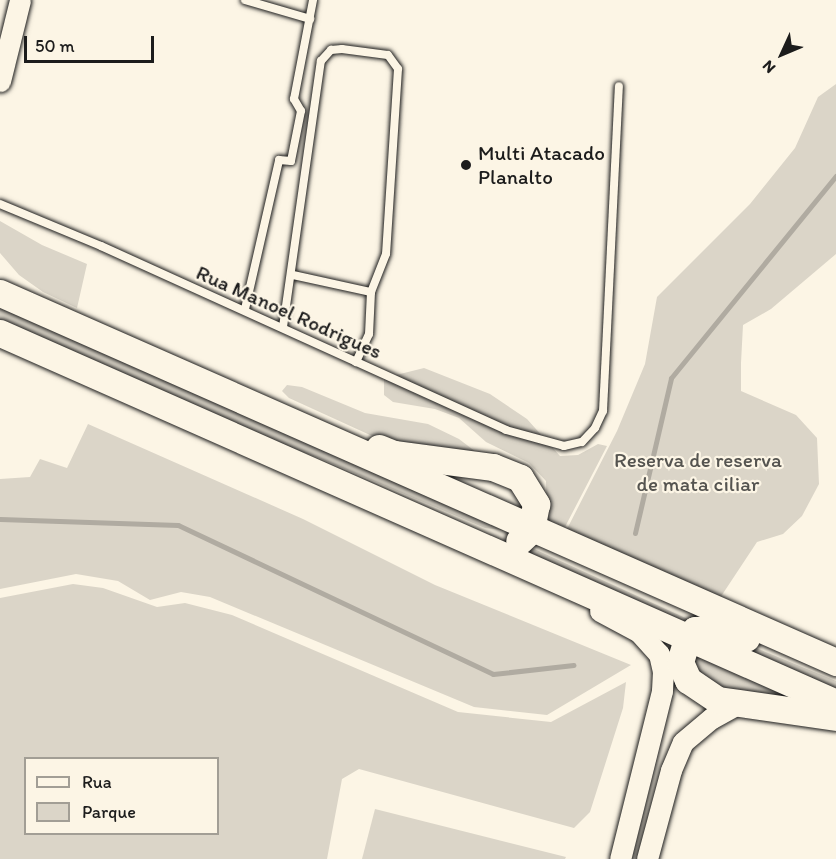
<!DOCTYPE html>
<style>
body{margin:0}
#map{position:relative;width:836px;height:859px;overflow:hidden;background:#fcf5e5;font-family:Itim,sans-serif}
div>[style]{position:absolute}
.green>*{inset:0;background:#dbd5c8}
.stream>*{height:5px;margin:-2.5px;padding:0 2.5px;transform-origin:2.5px;border-radius:2.5px;background:#b0aba1}
.roads{filter:drop-shadow(0 0 2px #1c1c1c) drop-shadow(0 0 2px #1c1c1c)}
.lane>*{height:8px;margin:-4px;padding:0 4px;transform-origin:4px;border-radius:4px;background:#fcf5e5}
.secondary>*{height:21px;margin:-10.5px;padding:0 10.5px;transform-origin:10.5px;border-radius:10.5px;background:#fcf5e5}
.highway>*{height:27px;margin:-13.5px;padding:0 13.5px;transform-origin:13.5px;border-radius:13.5px;background:#fcf5e5}
.dots>*{width:16px;height:16px;translate:-50% -50%;box-sizing:border-box;border:3px solid #fcf5e5;border-radius:50%}
span{translate:-50% -50%;white-space:nowrap;text-align:center;line-height:1.15;-webkit-text-stroke:4.5px #fcf5e5;paint-order:stroke}
.poi-label{font-size:21px;color:#1c1c1c}
.left{translate:0 -50%;text-align:left}
.street-label{font-size:21px;color:#1c1c1c}
.park-label{font-size:21px;color:#555450}
.legend{position:absolute;left:24px;top:757px;width:195px;height:78px;box-sizing:border-box;background:#fcf5e5;border:2px solid #a29e95;margin:0;padding:8px 10px;list-style:none;font-size:18px;color:#1c1c1c}
.legend li{display:flex;align-items:center;gap:12px;height:30px}
.legend b{width:30px;border:2px solid #a29e95}
.north{position:absolute;left:752px;top:24px;width:60px;height:60px;-webkit-text-stroke:4px #fcf5e5;paint-order:stroke;rotate:226deg;font-size:16px;font-weight:700;line-height:24px;text-align:center;color:#1c1c1c}
.north::after{content:'';display:block;margin:auto;width:21px;height:27px;background:#1c1c1c;clip-path:polygon(50% 0,100% 100%,50% 72%,0 100%)}
.scale{position:absolute;left:24px;top:36px;width:130px;height:27px;box-sizing:border-box;border:3px solid #1c1c1c;border-top:0;padding-left:8px;font-size:18px;line-height:21px;white-space:nowrap;color:#1c1c1c;-webkit-text-stroke:4px #fcf5e5;paint-order:stroke}
</style>
<div id="map">
<div class="green">
<div style="clip-path:polygon(836px 84px,836px 254px,771px 309px,743px 325px,741px 363px,741px 391px,796px 415px,817px 438px,819px 484px,802px 516px,783px 534px,757px 542px,720px 598px,567px 529px,617px 431px,645px 364px,657px 297px,750px 204px,795px 148px,818px 97px)"></div>
<div style="clip-path:polygon(0 221px,42px 245px,87px 264px,77px 308px,43px 292px,19px 275px,0 253px)"></div>
<div style="clip-path:polygon(0 305px,374px 471px,502px 530px,485px 528px,319px 458px,239px 429px,0 323px)"></div>
<div style="clip-path:polygon(424px 368px,490px 394px,527px 419px,560px 456px,578px 455px,598px 444px,607px 446px,565px 527px,547px 520px,546px 481px,529px 463px,486px 442px,459px 418px,435px 409px,393px 402px,384px 395px,384px 378px)"></div>
<div style="clip-path:polygon(287px 385px,302px 387px,365px 413px,428px 424px,459px 439px,480px 455px,407px 448px,370px 435px,289px 398px,282px 391px)"></div>
<div style="clip-path:polygon(88px 424px,303px 519px,435px 585px,631px 665px,547px 715px,474px 707px,210px 597px,181px 592px,150px 600px,118px 581px,76px 574px,0 589px,0 479px,30px 477px,40px 459px,67px 468px)"></div>
<div style="clip-path:polygon(532px 548px,692px 621px,687px 623px,526px 557px)"></div>
<div style="clip-path:polygon(evenodd,73px 584px,103px 588px,157px 607px,185px 603px,232px 615px,458px 712px,551px 722px,626px 682px,623px 708px,590px 812px,574px 828px,359px 769px,342px 779px,327px 859px,0 859px,0 598px,73px 584px,26px 758px,218px 758px,218px 834px,26px 834px,26px 758px)"></div>
<div style="clip-path:polygon(710px 640px,744px 643px,836px 681px,836px 690px)"></div>
<div style="clip-path:polygon(693px 651px,819px 703px,729px 690px,710px 683px,694px 670px)"></div>
<div style="clip-path:polygon(375px 809px,566px 857px,565px 859px,362px 859px)"></div>
</div>
<div class="stream">
<div style="left:0;top:519px;width:178px;rotate:1.9deg"></div>
<div style="left:178px;top:525px;width:348px;rotate:25.3deg"></div>
<div style="left:493px;top:674px;width:81px;rotate:-6.4deg"></div>
<div style="left:635px;top:533px;width:159px;rotate:-76.9deg"></div>
<div style="left:671px;top:378px;width:261px;rotate:-50.8deg"></div>
</div>
<div class="roads">
<div class="lane">
<div style="left:245px;top:0;width:68px;rotate:16.3deg"></div>
<div style="left:0;top:204px;width:109px;rotate:22.6deg"></div>
<div style="left:101px;top:246px;width:445px;rotate:24.4deg"></div>
<div style="left:506px;top:430px;width:60px;rotate:15.4deg"></div>
<div style="left:564px;top:446px;width:18px;rotate:-13deg"></div>
<div style="left:582px;top:442px;width:19px;rotate:-47deg"></div>
<div style="left:595px;top:428px;width:19px;rotate:-65deg"></div>
<div style="left:603px;top:411px;width:325px;rotate:-87.2deg"></div>
<div style="left:293px;top:275px;width:80px;rotate:12.3deg"></div>
<div style="left:245px;top:309px;width:153px;rotate:-77.1deg"></div>
<div style="left:279px;top:160px;width:12px;rotate:5deg"></div>
<div style="left:291px;top:161px;width:51px;rotate:-78.7deg"></div>
<div style="left:301px;top:111px;width:14px;rotate:-120deg"></div>
<div style="left:294px;top:99px;width:101px;rotate:-79.1deg"></div>
<div style="left:283px;top:327px;width:269px;rotate:-81.9deg"></div>
<div style="left:321px;top:61px;width:15px;rotate:-48deg"></div>
<div style="left:331px;top:50px;width:11px;rotate:-5deg"></div>
<div style="left:342px;top:49px;width:46px;rotate:7.4deg"></div>
<div style="left:388px;top:55px;width:17px;rotate:54deg"></div>
<div style="left:398px;top:69px;width:185px;rotate:93.7deg"></div>
<div style="left:386px;top:254px;width:41px;rotate:111.5deg"></div>
<div style="left:371px;top:292px;width:42px;rotate:92.7deg"></div>
<div style="left:369px;top:334px;width:31px;rotate:115deg"></div>
</div>
<div class="secondary">
<div style="left:0;top:81px;width:83px;rotate:-76.1deg"></div>
<div style="left:600px;top:611px;width:44px;rotate:28.3deg"></div>
<div style="left:639px;top:632px;width:30px;rotate:48deg"></div>
<div style="left:659px;top:654px;width:17px;rotate:77deg"></div>
<div style="left:663px;top:671px;width:20px;rotate:93deg"></div>
<div style="left:662px;top:691px;width:173px;rotate:104deg"></div>
<div style="left:647px;top:859px;width:92px;rotate:-74.9deg"></div>
<div style="left:671px;top:770px;width:30px;rotate:-67deg"></div>
<div style="left:683px;top:742px;width:38px;rotate:-40deg"></div>
<div style="left:712px;top:718px;width:31px;rotate:-29deg"></div>
</div>
<div class="highway">
<div style="left:0;top:293px;width:914px;rotate:23.82deg"></div>
<div style="left:0;top:333px;width:914px;rotate:23.87deg"></div>
<div style="left:379px;top:448px;width:16px;rotate:22deg"></div>
<div style="left:394px;top:454px;width:100px;rotate:7.5deg"></div>
<div style="left:493px;top:467px;width:29px;rotate:22deg"></div>
<div style="left:520px;top:478px;width:31px;rotate:58deg"></div>
<div style="left:536px;top:504px;width:26px;rotate:101deg"></div>
<div style="left:531px;top:530px;width:16px;rotate:137deg"></div>
<div style="left:746px;top:638px;width:32px;rotate:-164deg"></div>
<div style="left:715px;top:629px;width:20px;rotate:177deg"></div>
<div style="left:695px;top:630px;width:12px;rotate:132deg"></div>
<div style="left:687px;top:639px;width:24px;rotate:107deg"></div>
<div style="left:680px;top:662px;width:20px;rotate:66deg"></div>
<div style="left:688px;top:680px;width:36px;rotate:34deg"></div>
<div style="left:718px;top:700px;width:119px;rotate:8.2deg"></div>
</div>
</div>
<div class="dots">
<div style="left:466px;top:165px;background:#1c1c1c"></div>
</div>
<div class="poi-label">
<span class="left" style="left:478px;top:165px">Multi Atacado<br>Planalto</span>
</div>
<div class="street-label">
<span style="left:289px;top:312px;rotate:24deg">Rua Manoel Rodrigues</span>
</div>
<div class="park-label">
<span style="left:698px;top:472px">Reserva de reserva<br>de mata ciliar</span>
</div>
<ul class="legend">
<li><b style="height:8px;background:#fcf5e5"></b>Rua</li>
<li><b style="height:16px;background:#dbd5c8"></b>Parque</li>
</ul>
<div class="north">N</div>
<div class="scale">50 m</div>
</div>
